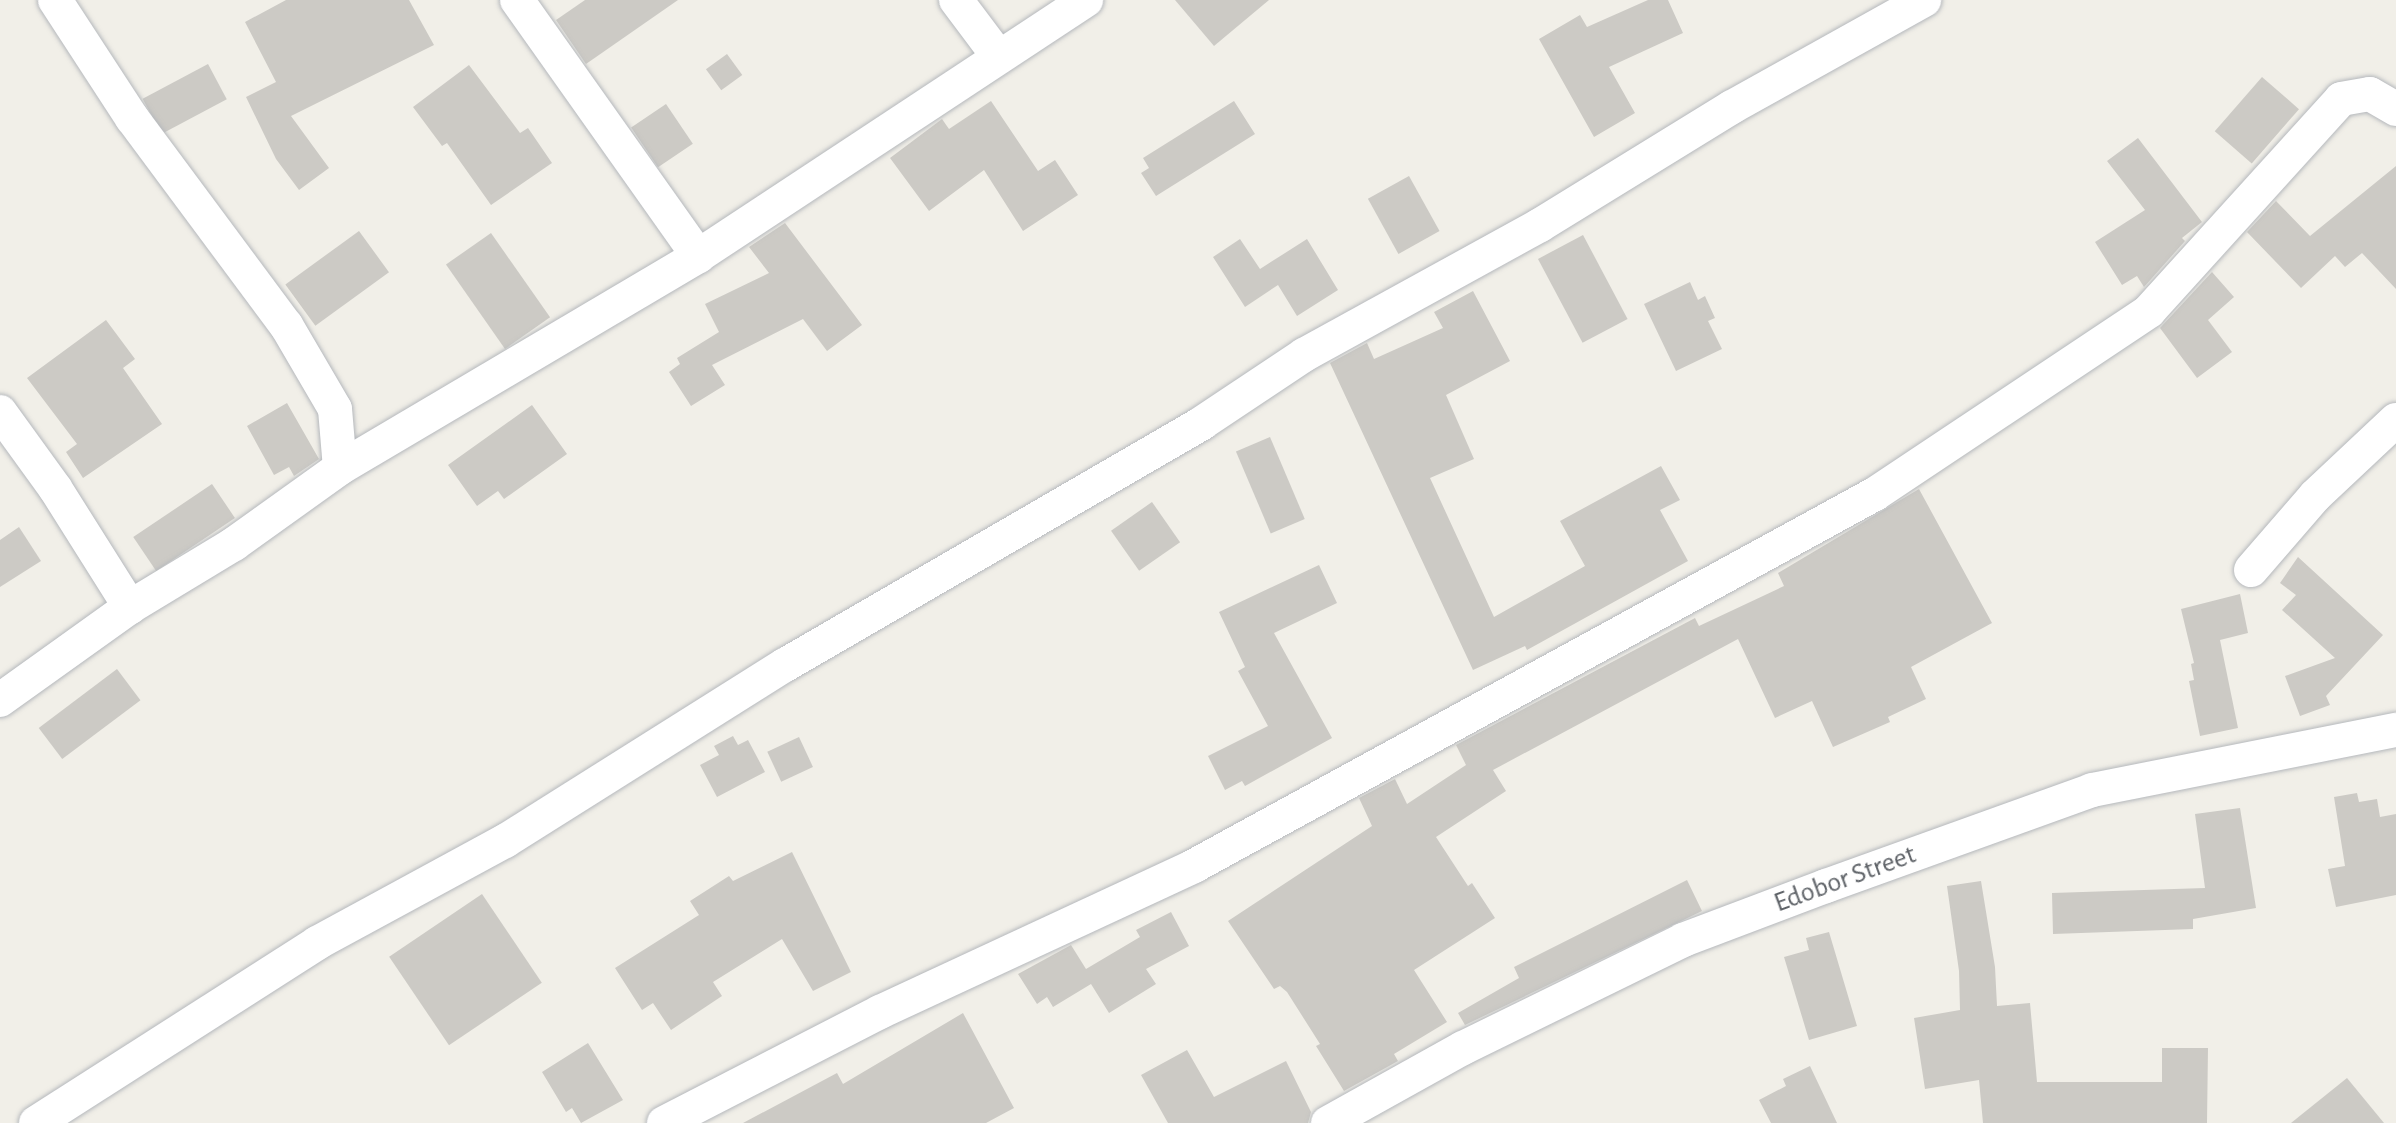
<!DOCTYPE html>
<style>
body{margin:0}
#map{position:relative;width:2396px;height:1123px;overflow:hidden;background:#f1efe8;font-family:"Alegreya Sans",sans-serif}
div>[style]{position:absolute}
.building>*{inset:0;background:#cccac5;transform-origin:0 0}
.roads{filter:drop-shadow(0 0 2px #b5b8bc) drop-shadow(0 0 2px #b5b8bc)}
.minor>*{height:34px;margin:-17px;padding:0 17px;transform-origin:17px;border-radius:17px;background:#fff}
span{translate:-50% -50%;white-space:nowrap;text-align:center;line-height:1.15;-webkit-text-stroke:6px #fff;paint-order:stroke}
.street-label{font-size:28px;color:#5f6368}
</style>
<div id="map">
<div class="building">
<div style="clip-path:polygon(286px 0,409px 0,434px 45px,291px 116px,329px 168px,299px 190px,276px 159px,246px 97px,276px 82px,245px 22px)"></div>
<div style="clip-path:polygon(585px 0,678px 0,586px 64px,556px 20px)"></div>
<div style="clip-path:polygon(1175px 0,1269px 0,1214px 46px)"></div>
<div style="clip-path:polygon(1648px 0,1668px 0,1683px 33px,1609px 67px,1635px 113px,1594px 137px,1539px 39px,1580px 15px,1587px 27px)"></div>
<div style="left:727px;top:54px;width:26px;height:26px;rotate:54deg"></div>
<div style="left:208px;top:64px;width:40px;height:74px;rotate:62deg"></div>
<div style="clip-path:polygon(469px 65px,520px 133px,528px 128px,552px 163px,491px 205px,447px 143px,442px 146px,413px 107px)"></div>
<div style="left:2262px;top:77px;width:49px;height:72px;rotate:41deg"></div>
<div style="clip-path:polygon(991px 101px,1038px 171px,1055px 160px,1078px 195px,1023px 231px,984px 170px,929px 211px,890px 158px,942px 119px,949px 129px)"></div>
<div style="clip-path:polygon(1234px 101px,1255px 134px,1156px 196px,1141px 173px,1149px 168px,1143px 158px)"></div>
<div style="left:666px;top:104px;width:48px;height:42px;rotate:56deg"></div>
<div style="clip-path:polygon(2138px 138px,2202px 222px,2182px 238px,2185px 241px,2144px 287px,2137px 276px,2122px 285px,2095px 242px,2145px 210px,2107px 161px)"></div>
<div style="clip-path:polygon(2396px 166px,2396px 289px,2362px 253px,2345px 267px,2335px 256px,2301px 288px,2247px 232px,2276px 201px,2310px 236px)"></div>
<div style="left:1409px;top:176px;width:63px;height:47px;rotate:61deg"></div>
<div style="clip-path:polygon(785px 223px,862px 325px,827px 351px,803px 319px,712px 365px,725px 385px,691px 406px,669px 372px,680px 364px,677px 358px,719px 332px,705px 304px,769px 273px,749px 247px)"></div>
<div style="left:359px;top:231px;width:51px;height:91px;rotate:54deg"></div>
<div style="left:491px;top:233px;width:103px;height:55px;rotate:55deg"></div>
<div style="left:1583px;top:235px;width:95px;height:51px;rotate:62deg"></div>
<div style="clip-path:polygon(1240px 239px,1260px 269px,1307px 239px,1338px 290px,1297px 316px,1278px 285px,1245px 307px,1213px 257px)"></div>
<div style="clip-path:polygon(2212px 272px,2234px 297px,2208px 320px,2232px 352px,2197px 378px,2160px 328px)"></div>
<div style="clip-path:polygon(1690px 282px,1698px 300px,1705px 296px,1715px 318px,1708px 321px,1722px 349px,1676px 371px,1644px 304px)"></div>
<div style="clip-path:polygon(1473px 291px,1510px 361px,1446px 395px,1474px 459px,1430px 478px,1494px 617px,1585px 566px,1560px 521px,1661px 466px,1680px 500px,1660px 510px,1688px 561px,1527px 650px,1525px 646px,1473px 670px,1330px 363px,1367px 343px,1374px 359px,1443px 328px,1434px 312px)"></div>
<div style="clip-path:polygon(106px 320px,135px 359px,123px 368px,162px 424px,83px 478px,66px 452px,77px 444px,27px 378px)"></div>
<div style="clip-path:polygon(287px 403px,319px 459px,294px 476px,289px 467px,274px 475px,247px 426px)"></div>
<div style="clip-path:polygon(532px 405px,567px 454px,504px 499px,498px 491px,477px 506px,448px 465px)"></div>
<div style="left:1270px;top:437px;width:89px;height:37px;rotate:67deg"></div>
<div style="left:212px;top:484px;width:41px;height:95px;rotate:56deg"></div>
<div style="clip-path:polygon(1919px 489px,1992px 623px,1911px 667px,1926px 699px,1888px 717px,1890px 722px,1833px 747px,1812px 701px,1775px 718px,1738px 639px,1493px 770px,1506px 791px,1436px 837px,1468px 886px,1472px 883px,1495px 918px,1414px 970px,1447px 1022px,1394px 1054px,1398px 1061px,1344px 1091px,1316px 1046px,1320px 1044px,1287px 992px,1280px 986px,1274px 989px,1228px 921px,1372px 826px,1359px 798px,1395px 779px,1407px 804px,1466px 765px,1456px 745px,1695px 618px,1699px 626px,1784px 586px,1778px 573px)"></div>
<div style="left:1152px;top:502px;width:49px;height:50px;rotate:55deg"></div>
<div style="clip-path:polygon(19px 527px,41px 561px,0 587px,0 540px)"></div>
<div style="clip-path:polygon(2298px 557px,2383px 635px,2326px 696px,2330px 705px,2300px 716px,2285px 676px,2335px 658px,2282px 610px,2296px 595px,2280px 583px)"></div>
<div style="clip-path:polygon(1319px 565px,1337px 603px,1274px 633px,1332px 738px,1245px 786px,1242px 781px,1225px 790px,1208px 756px,1268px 726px,1238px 671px,1245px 667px,1219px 612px)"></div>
<div style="clip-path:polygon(2240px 594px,2248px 633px,2220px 640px,2238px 728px,2200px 736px,2189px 681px,2194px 680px,2191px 664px,2194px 663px,2181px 609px)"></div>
<div style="left:117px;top:669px;width:39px;height:98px;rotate:53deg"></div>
<div style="clip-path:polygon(733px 736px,738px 745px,748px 740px,765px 772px,717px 797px,700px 765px,719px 755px,714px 746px)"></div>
<div style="left:799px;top:737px;width:33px;height:35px;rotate:65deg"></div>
<div style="clip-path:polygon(2357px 793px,2359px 802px,2377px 799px,2380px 817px,2396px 814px,2396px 895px,2336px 907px,2328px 869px,2345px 866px,2334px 797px)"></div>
<div style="clip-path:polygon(2240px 808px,2256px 908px,2193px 919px,2193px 929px,2053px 934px,2052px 893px,2205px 888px,2195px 814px)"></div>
<div style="clip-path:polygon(792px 852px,851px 972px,813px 991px,782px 939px,713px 982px,722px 996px,671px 1030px,653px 1003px,642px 1010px,615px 968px,699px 915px,690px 901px,729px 876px,733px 881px)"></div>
<div style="clip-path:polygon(1687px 880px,1702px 911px,1465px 1025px,1458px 1013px,1519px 978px,1514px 967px)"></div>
<div style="clip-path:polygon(1981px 881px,1995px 967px,1997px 1006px,2030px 1003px,2037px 1082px,2162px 1082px,2162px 1048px,2208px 1048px,2207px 1123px,1983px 1123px,1979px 1080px,1925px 1089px,1914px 1018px,1960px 1010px,1959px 971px,1947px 886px)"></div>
<div style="left:482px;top:894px;width:107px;height:112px;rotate:56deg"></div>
<div style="clip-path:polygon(1171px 912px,1189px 946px,1146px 969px,1156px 984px,1109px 1013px,1091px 984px,1053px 1007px,1047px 997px,1037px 1004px,1018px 974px,1071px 945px,1086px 969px,1140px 937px,1136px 930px)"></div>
<div style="clip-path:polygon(1829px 932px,1857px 1026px,1809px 1040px,1784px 957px,1809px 950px,1806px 938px)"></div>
<div style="clip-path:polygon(963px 1013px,1014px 1108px,986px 1123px,743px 1123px,837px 1073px,843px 1084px)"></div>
<div style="clip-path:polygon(588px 1043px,623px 1100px,581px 1123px,572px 1108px,566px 1112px,542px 1072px)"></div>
<div style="clip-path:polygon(1187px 1050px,1214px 1097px,1286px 1061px,1311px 1112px,1308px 1123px,1168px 1123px,1141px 1075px)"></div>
<div style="clip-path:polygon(1810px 1066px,1837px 1123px,1771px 1123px,1759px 1100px,1786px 1086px,1783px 1079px)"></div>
<div style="clip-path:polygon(2347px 1078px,2384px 1123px,2291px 1123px)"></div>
</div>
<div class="roads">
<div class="minor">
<div style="left:55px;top:0;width:141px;rotate:56.9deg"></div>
<div style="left:132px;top:118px;width:258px;rotate:53.4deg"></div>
<div style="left:286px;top:325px;width:97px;rotate:59.7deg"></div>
<div style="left:335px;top:409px;width:59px;rotate:85.2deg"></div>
<div style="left:517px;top:0;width:314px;rotate:54.7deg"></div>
<div style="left:956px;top:0;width:70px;rotate:53.1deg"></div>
<div style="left:0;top:412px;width:94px;rotate:54.1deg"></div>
<div style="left:55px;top:488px;width:141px;rotate:57.8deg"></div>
<div style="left:2251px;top:570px;width:98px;rotate:-49.1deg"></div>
<div style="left:2315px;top:496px;width:111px;rotate:-43.2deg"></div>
<div style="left:0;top:700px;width:160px;rotate:-35.6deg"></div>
<div style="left:130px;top:607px;width:122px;rotate:-31.2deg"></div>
<div style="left:234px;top:544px;width:130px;rotate:-35.6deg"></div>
<div style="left:340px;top:468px;width:416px;rotate:-30.6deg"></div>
<div style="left:698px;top:256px;width:465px;rotate:-33.4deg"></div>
<div style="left:36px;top:1123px;width:334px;rotate:-32.6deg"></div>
<div style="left:317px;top:943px;width:214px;rotate:-28.5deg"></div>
<div style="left:505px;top:841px;width:331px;rotate:-32.2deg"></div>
<div style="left:785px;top:665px;width:482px;rotate:-30.1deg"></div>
<div style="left:1202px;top:423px;width:123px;rotate:-33.7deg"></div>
<div style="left:1304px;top:355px;width:269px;rotate:-28.8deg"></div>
<div style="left:1540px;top:225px;width:225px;rotate:-31.6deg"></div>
<div style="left:1732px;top:107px;width:220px;rotate:-29.1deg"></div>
<div style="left:664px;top:1123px;width:243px;rotate:-27.2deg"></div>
<div style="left:880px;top:1012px;width:346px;rotate:-24.9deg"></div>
<div style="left:1194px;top:866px;width:776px;rotate:-28.65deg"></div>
<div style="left:1875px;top:494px;width:329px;rotate:-33.7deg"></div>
<div style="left:2149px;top:311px;width:286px;rotate:-47.8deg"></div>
<div style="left:2341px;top:99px;width:29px;rotate:-10deg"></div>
<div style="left:2370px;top:94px;width:30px;rotate:30deg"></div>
<div style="left:1328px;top:1123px;width:154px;rotate:-29.1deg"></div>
<div style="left:1463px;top:1048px;width:245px;rotate:-26.1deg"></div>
<div style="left:1683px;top:940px;width:153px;rotate:-20.7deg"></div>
<div style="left:1826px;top:886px;width:283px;rotate:-19.8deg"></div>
<div style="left:2092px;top:790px;width:310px;rotate:-11.2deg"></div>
</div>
</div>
<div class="street-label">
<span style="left:1845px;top:879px;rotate:-20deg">Edobor Street</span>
</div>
</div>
